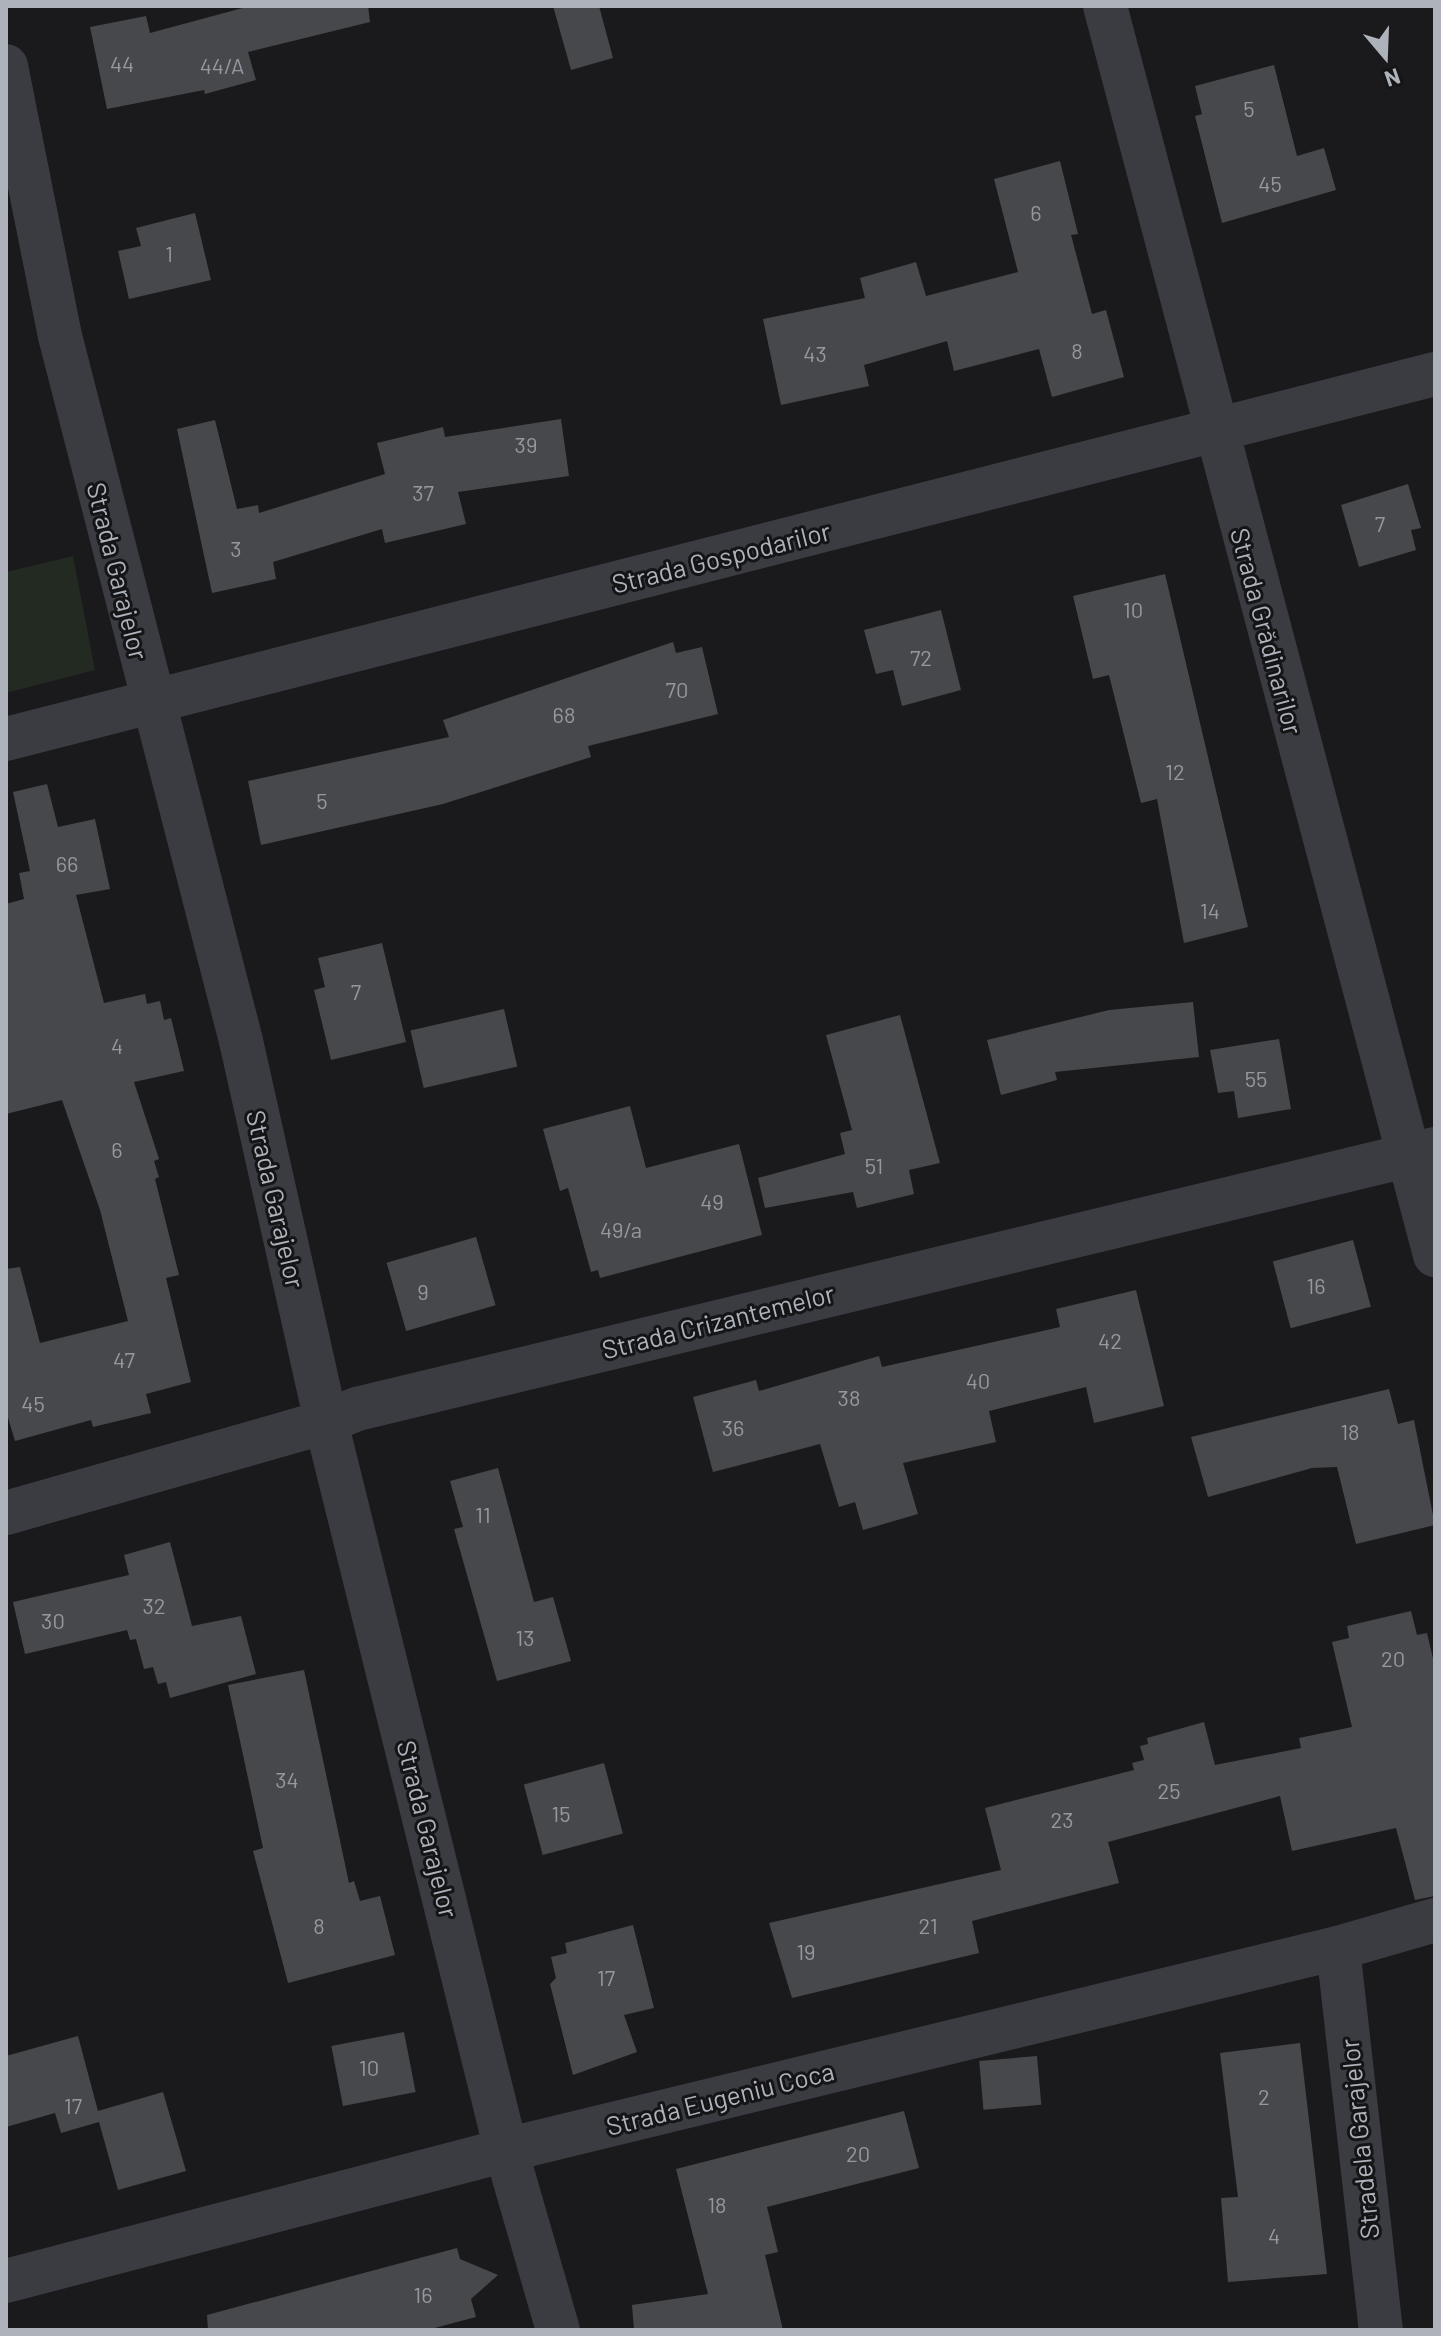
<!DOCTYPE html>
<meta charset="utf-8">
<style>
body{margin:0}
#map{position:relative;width:1441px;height:2336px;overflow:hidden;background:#1a1a1c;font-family:Barlow,sans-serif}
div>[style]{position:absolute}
.green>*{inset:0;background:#222a22}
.building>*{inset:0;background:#47484c;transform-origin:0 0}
.minor>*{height:44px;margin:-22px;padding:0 22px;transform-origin:22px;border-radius:22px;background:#3b3c41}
span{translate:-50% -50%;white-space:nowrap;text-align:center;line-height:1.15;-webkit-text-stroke:6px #151517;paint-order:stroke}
.number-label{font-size:22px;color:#94989f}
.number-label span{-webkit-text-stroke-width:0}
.street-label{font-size:26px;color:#adb2bb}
.frame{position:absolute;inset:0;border:8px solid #adb2bb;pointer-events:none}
.north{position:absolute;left:1345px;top:16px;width:80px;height:80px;-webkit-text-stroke:6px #151517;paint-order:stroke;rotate:161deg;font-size:22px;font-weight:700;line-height:32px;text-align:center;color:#adb2bb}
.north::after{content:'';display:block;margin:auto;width:28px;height:36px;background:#adb2bb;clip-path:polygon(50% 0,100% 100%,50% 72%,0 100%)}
</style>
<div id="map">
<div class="green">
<div style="clip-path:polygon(73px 556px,95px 670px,6px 693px,6px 572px)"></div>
</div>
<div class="building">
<div style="clip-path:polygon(250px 6px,368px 6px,370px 22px,248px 52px,256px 80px,205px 94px,204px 90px,107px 109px,90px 27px,146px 16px,150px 33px)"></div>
<div style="clip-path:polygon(553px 6px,599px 6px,613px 58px,571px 70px)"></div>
<div style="clip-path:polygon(1274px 65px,1297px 156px,1324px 148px,1336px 190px,1222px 223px,1195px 116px,1202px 114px,1195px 86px)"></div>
<div style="clip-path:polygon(1060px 161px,1078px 234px,1071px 235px,1092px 314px,1106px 310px,1124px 377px,1052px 397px,1039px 349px,954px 371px,947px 341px,864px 365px,869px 386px,781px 405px,763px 319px,865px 298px,860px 278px,916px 262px,926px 296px,1018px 272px,994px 179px)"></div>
<div style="clip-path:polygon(195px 213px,211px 280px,129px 299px,118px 251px,141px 246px,136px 228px)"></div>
<div style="clip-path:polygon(561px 419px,569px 476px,458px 492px,466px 524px,385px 543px,382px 529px,273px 562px,276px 579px,212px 593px,177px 429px,215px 420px,237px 509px,258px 505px,259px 513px,385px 474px,377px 443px,443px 427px,445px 437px)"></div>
<div style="clip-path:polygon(1408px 484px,1421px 528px,1411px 530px,1416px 550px,1359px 567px,1341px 505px)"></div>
<div style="clip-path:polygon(1165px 574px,1248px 927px,1184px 943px,1157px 799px,1141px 803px,1109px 675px,1093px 679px,1073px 596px)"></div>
<div style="clip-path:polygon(941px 610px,961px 690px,902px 706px,893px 670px,876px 674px,864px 630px)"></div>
<div style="clip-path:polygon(673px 642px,676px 653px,702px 647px,718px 714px,588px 746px,591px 757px,443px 804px,261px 845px,248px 781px,449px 737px,443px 720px)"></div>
<div style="clip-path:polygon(47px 784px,58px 827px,95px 819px,110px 889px,76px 895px,104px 1003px,145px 994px,147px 1004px,160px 1001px,164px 1020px,171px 1018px,184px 1071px,134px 1082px,159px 1159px,154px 1161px,159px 1177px,155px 1179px,179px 1275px,166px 1278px,191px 1382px,146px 1394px,151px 1413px,93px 1427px,91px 1420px,15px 1441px,6px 1411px,6px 1269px,20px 1267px,40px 1343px,128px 1321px,100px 1210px,62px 1100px,6px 1114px,6px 904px,24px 899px,19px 873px,30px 871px,13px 792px)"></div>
<div style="clip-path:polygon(382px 943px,406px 1042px,331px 1060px,314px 990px,325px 987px,318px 958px)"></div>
<div style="clip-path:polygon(1193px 1002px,1199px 1057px,1055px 1072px,1057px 1080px,1001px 1095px,987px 1040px,1109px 1010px)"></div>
<div style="left:504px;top:1009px;width:59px;height:96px;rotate:77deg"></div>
<div style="clip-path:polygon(900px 1015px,940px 1163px,909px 1170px,914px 1194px,857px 1208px,853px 1192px,765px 1208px,758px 1178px,845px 1154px,840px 1133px,852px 1130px,826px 1035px)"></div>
<div style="clip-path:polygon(1279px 1039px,1291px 1109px,1238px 1118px,1234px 1091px,1218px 1093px,1210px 1050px)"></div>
<div style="clip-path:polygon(630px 1106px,646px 1168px,739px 1144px,762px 1235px,600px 1278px,598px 1270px,591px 1272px,568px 1188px,560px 1191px,543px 1129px)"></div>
<div style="left:476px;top:1237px;width:71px;height:93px;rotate:74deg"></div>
<div style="left:1353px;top:1240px;width:69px;height:83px;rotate:75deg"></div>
<div style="clip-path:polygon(1136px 1290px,1164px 1406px,1094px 1423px,1086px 1387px,989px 1411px,996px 1442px,903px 1463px,918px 1514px,863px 1530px,855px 1502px,839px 1507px,820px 1444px,713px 1472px,693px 1397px,756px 1380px,759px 1391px,879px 1356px,882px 1367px,1060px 1327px,1056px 1309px)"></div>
<div style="clip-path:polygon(1389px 1389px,1398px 1424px,1414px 1420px,1435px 1525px,1356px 1544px,1337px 1467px,1312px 1468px,1208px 1497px,1191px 1437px)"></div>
<div style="clip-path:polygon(498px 1468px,534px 1602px,553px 1597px,571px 1661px,497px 1681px,454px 1529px,463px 1527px,450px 1481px)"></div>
<div style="clip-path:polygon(170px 1542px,192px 1626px,241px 1616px,256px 1674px,170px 1698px,166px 1682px,158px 1684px,153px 1667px,144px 1669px,136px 1639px,130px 1640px,127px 1630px,25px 1654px,13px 1602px,129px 1575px,124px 1555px)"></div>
<div style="clip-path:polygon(1411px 1611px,1417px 1635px,1427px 1633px,1435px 1667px,1435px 1896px,1415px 1900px,1396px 1828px,1292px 1851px,1280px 1796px,1108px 1842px,1119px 1883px,972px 1921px,979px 1953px,792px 1998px,769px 1923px,1001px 1870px,985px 1808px,1134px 1770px,1132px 1763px,1144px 1760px,1140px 1746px,1148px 1744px,1147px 1738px,1204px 1722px,1215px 1765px,1301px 1748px,1299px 1738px,1352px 1727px,1332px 1642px,1349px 1638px,1347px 1626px)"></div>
<div style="clip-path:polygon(304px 1670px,349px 1883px,354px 1881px,360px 1901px,380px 1896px,395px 1955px,288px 1983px,253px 1851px,263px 1848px,228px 1685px)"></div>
<div style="left:604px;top:1763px;width:73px;height:83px;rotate:75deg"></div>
<div style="clip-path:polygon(633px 1925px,654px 2008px,624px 2015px,637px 2052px,573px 2075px,550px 1984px,556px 1978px,551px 1957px,567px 1953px,565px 1943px)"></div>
<div style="left:404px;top:2032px;width:61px;height:74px;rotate:79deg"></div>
<div style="clip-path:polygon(78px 2036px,98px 2111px,163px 2092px,186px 2171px,118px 2190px,99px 2122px,61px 2133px,55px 2113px,6px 2127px,6px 2056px)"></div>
<div style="clip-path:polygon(1300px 2043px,1327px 2274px,1228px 2282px,1221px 2198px,1238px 2197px,1220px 2053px)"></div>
<div style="left:1037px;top:2056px;width:49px;height:58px;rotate:85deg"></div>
<div style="clip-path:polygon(904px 2111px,919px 2168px,767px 2207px,778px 2252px,765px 2255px,783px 2330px,634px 2330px,632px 2305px,708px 2294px,676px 2169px)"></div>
<div style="clip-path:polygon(457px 2248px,460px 2259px,498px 2275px,471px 2299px,476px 2317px,427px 2330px,208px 2330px,207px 2315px)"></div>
</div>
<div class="minor">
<div style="left:1105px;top:6px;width:1292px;rotate:75.2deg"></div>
<div style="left:6px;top:66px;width:275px;rotate:78.7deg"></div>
<div style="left:60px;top:336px;width:728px;rotate:75.6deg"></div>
<div style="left:241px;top:1041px;width:390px;rotate:77.4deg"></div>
<div style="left:326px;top:1422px;width:750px;rotate:76.11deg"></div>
<div style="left:506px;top:2150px;width:187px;rotate:73.9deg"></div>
<div style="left:6px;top:739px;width:1475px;rotate:-14.33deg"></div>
<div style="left:6px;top:1513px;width:333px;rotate:-15.9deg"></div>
<div style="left:326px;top:1422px;width:34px;rotate:-23deg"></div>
<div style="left:357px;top:1409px;width:1109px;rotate:-13.56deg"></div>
<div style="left:1338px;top:1948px;width:384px;rotate:83.6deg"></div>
<div style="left:6px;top:2281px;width:517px;rotate:-14.68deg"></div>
<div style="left:506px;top:2150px;width:856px;rotate:-13.65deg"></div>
<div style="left:1338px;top:1948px;width:101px;rotate:-16.1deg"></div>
</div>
<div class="number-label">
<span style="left:122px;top:64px">44</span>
<span style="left:222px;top:66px">44/A</span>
<span style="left:1249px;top:109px">5</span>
<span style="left:1270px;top:184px">45</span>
<span style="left:1036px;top:213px">6</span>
<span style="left:169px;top:254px">1</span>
<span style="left:1077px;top:351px">8</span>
<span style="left:815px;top:354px">43</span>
<span style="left:526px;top:445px">39</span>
<span style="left:423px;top:493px">37</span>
<span style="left:1380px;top:524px">7</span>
<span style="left:236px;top:549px">3</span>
<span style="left:1133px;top:610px">10</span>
<span style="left:921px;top:658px">72</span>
<span style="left:677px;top:690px">70</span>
<span style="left:564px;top:715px">68</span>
<span style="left:1175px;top:772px">12</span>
<span style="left:322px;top:801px">5</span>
<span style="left:67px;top:864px">66</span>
<span style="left:1210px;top:911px">14</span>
<span style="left:356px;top:992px">7</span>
<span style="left:117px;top:1046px">4</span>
<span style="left:1256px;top:1079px">55</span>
<span style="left:117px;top:1150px">6</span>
<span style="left:874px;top:1166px">51</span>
<span style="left:712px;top:1202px">49</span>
<span style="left:621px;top:1230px">49/a</span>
<span style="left:1316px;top:1286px">16</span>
<span style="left:423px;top:1292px">9</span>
<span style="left:1110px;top:1341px">42</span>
<span style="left:124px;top:1360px">47</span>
<span style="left:978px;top:1381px">40</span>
<span style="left:849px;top:1398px">38</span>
<span style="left:33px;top:1404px">45</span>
<span style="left:733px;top:1428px">36</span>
<span style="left:1350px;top:1432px">18</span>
<span style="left:483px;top:1515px">11</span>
<span style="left:154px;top:1606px">32</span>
<span style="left:53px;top:1621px">30</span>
<span style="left:525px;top:1638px">13</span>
<span style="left:1393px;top:1659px">20</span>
<span style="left:287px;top:1780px">34</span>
<span style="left:1169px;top:1791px">25</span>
<span style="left:561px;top:1814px">15</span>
<span style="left:1062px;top:1820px">23</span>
<span style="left:319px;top:1926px">8</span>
<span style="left:928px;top:1926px">21</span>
<span style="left:806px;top:1952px">19</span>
<span style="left:606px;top:1978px">17</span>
<span style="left:369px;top:2068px">10</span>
<span style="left:1264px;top:2097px">2</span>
<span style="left:73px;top:2106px">17</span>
<span style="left:858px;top:2154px">20</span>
<span style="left:717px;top:2205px">18</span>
<span style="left:1274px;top:2236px">4</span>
<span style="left:423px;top:2295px">16</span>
</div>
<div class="street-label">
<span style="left:721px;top:557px;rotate:-14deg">Strada Gospodarilor</span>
<span style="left:118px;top:571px;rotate:76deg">Strada Garajelor</span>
<span style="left:1267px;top:631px;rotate:75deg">Strada Grădinarilor</span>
<span style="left:276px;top:1199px;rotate:77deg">Strada Garajelor</span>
<span style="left:718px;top:1321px;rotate:-14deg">Strada Crizantemelor</span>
<span style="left:428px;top:1829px;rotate:76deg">Strada Garajelor</span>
<span style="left:720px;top:2098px;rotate:-14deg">Strada Eugeniu Coca</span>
<span style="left:1359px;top:2139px;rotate:-96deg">Stradela Garajelor</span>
</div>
<div class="frame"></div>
<div class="north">N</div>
</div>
